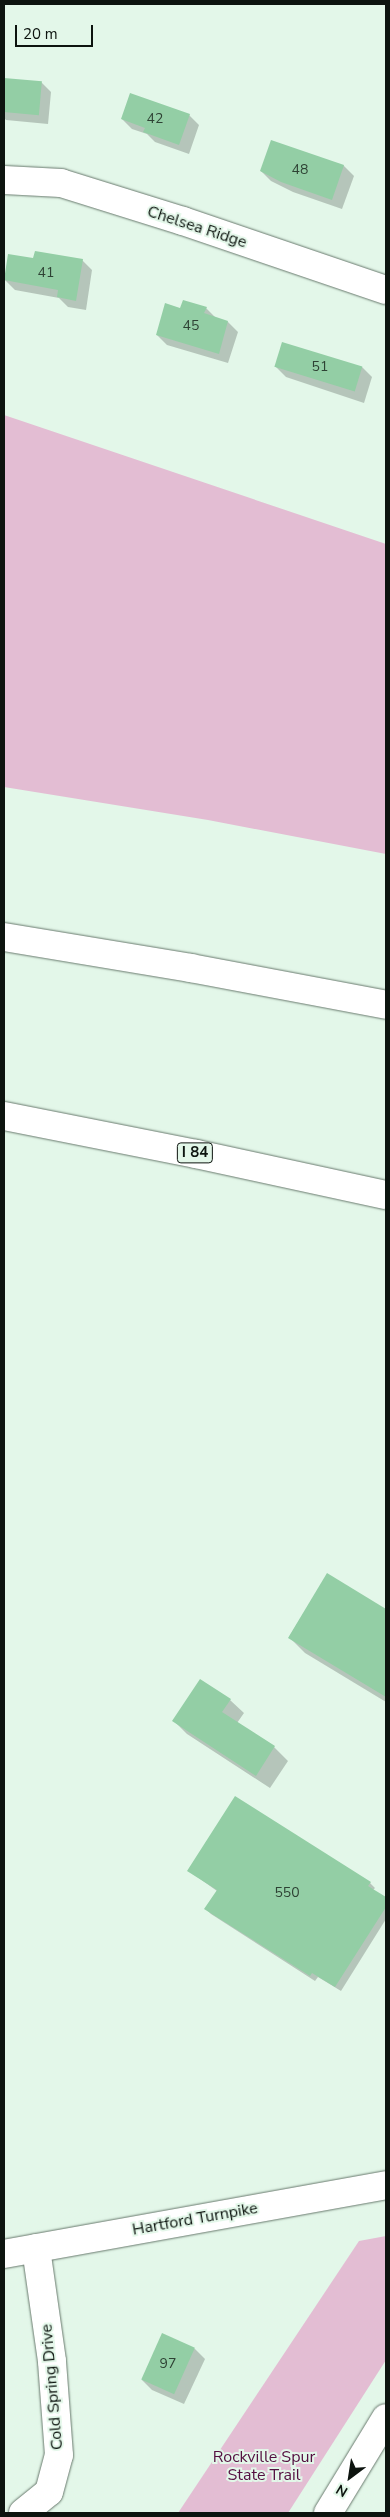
<!DOCTYPE html>
<style>
body{margin:0}
#map{position:relative;width:390px;height:2517px;overflow:hidden;background:#e3f7e9;font-family:"Nunito Sans",sans-serif}
div>[style]{position:absolute}
.green>*{inset:0;background:#e3bdd3}
.shadow>*{inset:0;background:#0003}
.building>*{inset:0;background:#93cea5;transform-origin:0 0}
.roads{filter:drop-shadow(0 0 1px #697a6e) drop-shadow(0 0 1px #697a6e)}
.minor>*{height:28px;margin:-14px;padding:0 14px;transform-origin:14px;border-radius:14px;background:#fff}
.major>*{height:28px;margin:-14px;padding:0 14px;transform-origin:14px;border-radius:14px;background:#fff}
.highway>*{height:28px;margin:-14px;padding:0 14px;transform-origin:14px;border-radius:14px;background:#fff}
span{translate:-50% -50%;white-space:nowrap;text-align:center;line-height:1.15;-webkit-text-stroke:4px #e3f7e9;paint-order:stroke}
.number-label{font-size:14px;color:#2e4234}
.number-label span{-webkit-text-stroke-width:0}
.shield-label span{padding:1px 4px;background:#e3f7e9;border:1px solid;border-radius:4px;-webkit-text-stroke-width:0}
.shield-label{font-size:15px;color:#0d140f;font-weight:700}
.street-label{font-size:16px;color:#0d140f}
.park-label{font-size:16px;color:#540f40}
.frame{position:absolute;inset:0;border:5px solid #0d140f;pointer-events:none}
.north{position:absolute;left:325px;top:2452px;width:50px;height:50px;-webkit-text-stroke:4px #e3f7e9;paint-order:stroke;rotate:211deg;font-size:14px;font-weight:700;line-height:20px;text-align:center;color:#0d140f}
.north::after{content:'';display:block;margin:auto;width:18px;height:22px;background:#0d140f;clip-path:polygon(50% 0,100% 100%,50% 72%,0 100%)}
.scale{position:absolute;left:15px;top:25px;width:78px;height:22px;box-sizing:border-box;border:2px solid #0d140f;border-top:0;padding-left:6px;font-size:15px;line-height:18px;white-space:nowrap;color:#0d140f;-webkit-text-stroke:4px #e3f7e9;paint-order:stroke}
</style>
<div id="map">
<div class="green">
<div style="clip-path:polygon(4px 415px,386px 544px,386px 854px,208px 820px,4px 787px)"></div>
<div style="clip-path:polygon(386px 2236px,386px 2360px,288px 2513px,178px 2513px,359px 2241px)"></div>
</div>
<div class="shadow">
<div style="clip-path:polygon(4px 79px,41px 82px,51px 92px,48px 124px,6px 120px,4px 118px)"></div>
<div style="clip-path:polygon(189px 115px,199px 125px,189px 154px,155px 142px,147px 134px,132px 129px,122px 119px)"></div>
<div style="clip-path:polygon(271px 142px,344px 166px,354px 176px,342px 209px,293px 192px,271px 181px,261px 171px)"></div>
<div style="clip-path:polygon(34px 259px,82px 260px,92px 270px,86px 310px,68px 307px,59px 298px,15px 290px,5px 280px)"></div>
<div style="clip-path:polygon(206px 308px,217px 319px,228px 322px,238px 332px,228px 363px,167px 345px,157px 335px,181px 309px)"></div>
<div style="clip-path:polygon(276px 367px,362px 367px,372px 377px,364px 403px,286px 377px)"></div>
<div style="clip-path:polygon(327px 1575px,386px 1610px,386px 1702px,305px 1653px,289px 1637px)"></div>
<div style="clip-path:polygon(230px 1700px,244px 1713px,237px 1723px,274px 1747px,288px 1761px,270px 1788px,187px 1734px,174px 1721px)"></div>
<div style="clip-path:polygon(189px 1871px,370px 1883px,375px 1888px,373px 1890px,386px 1899px,386px 1919px,341px 1991px,318px 1977px,315px 1981px,211px 1914px,206px 1909px,217px 1891px)"></div>
<div style="clip-path:polygon(162px 2335px,195px 2349px,205px 2359px,184px 2404px,152px 2390px,142px 2380px)"></div>
</div>
<div class="building">
<div style="left:4px;top:78px;width:38px;height:34px;rotate:5deg"></div>
<div style="clip-path:polygon(130px 93px,190px 114px,179px 145px,143px 132px,145px 128px,121px 119px)"></div>
<div style="clip-path:polygon(271px 140px,344px 165px,332px 200px,281px 182px,260px 171px)"></div>
<div style="clip-path:polygon(35px 251px,83px 259px,76px 301px,57px 297px,58px 290px,4px 280px,8px 254px,33px 258px)"></div>
<div style="clip-path:polygon(183px 300px,207px 307px,204px 313px,228px 321px,219px 354px,156px 335px,165px 303px,180px 308px)"></div>
<div style="left:282px;top:342px;width:84px;height:26px;rotate:17deg"></div>
<div style="clip-path:polygon(327px 1573px,386px 1609px,386px 1697px,288px 1638px)"></div>
<div style="clip-path:polygon(200px 1679px,231px 1699px,222px 1712px,275px 1746px,256px 1776px,172px 1721px)"></div>
<div style="clip-path:polygon(235px 1796px,371px 1882px,368px 1886px,386px 1897px,386px 1907px,335px 1987px,312px 1973px,310px 1976px,204px 1909px,217px 1890px,187px 1871px)"></div>
<div style="left:162px;top:2333px;width:36px;height:51px;rotate:24deg"></div>
</div>
<div class="roads">
<div class="minor">
<div style="left:4px;top:180px;width:57px;rotate:3deg"></div>
<div style="left:61px;top:183px;width:128px;rotate:17.3deg"></div>
<div style="left:183px;top:221px;width:214px;rotate:18.8deg"></div>
<div style="left:23px;top:2513px;width:33px;rotate:-39deg"></div>
<div style="left:49px;top:2492px;width:38px;rotate:-75deg"></div>
<div style="left:59px;top:2455px;width:94px;rotate:-94.3deg"></div>
<div style="left:52px;top:2361px;width:114px;rotate:-98.1deg"></div>
<div style="left:328px;top:2513px;width:111px;rotate:-58.6deg"></div>
</div>
<div class="major">
<div style="left:4px;top:2254px;width:388px;rotate:-10.2deg"></div>
</div>
<div class="highway">
<div style="left:4px;top:937px;width:190px;rotate:9.4deg"></div>
<div style="left:191px;top:968px;width:198px;rotate:10.7deg"></div>
<div style="left:4px;top:1116px;width:196px;rotate:11.2deg"></div>
<div style="left:196px;top:1154px;width:194px;rotate:12.2deg"></div>
</div>
</div>
<div class="number-label">
<span style="left:155px;top:119px">42</span>
<span style="left:300px;top:170px">48</span>
<span style="left:46px;top:273px">41</span>
<span style="left:191px;top:326px">45</span>
<span style="left:320px;top:367px">51</span>
<span style="left:287px;top:1893px">550</span>
<span style="left:168px;top:2364px">97</span>
</div>
<div class="shield-label">
<span style="left:195px;top:1153px">I 84</span>
</div>
<div class="street-label">
<span style="left:197px;top:227px;rotate:18deg">Chelsea Ridge</span>
<span style="left:195px;top:2219px;rotate:-10deg">Hartford Turnpike</span>
<span style="left:52px;top:2387px;rotate:-95deg">Cold Spring Drive</span>
</div>
<div class="park-label">
<span style="left:264px;top:2466px">Rockville Spur<br>State Trail</span>
</div>
<div class="frame"></div>
<div class="north">N</div>
<div class="scale">20 m</div>
</div>
